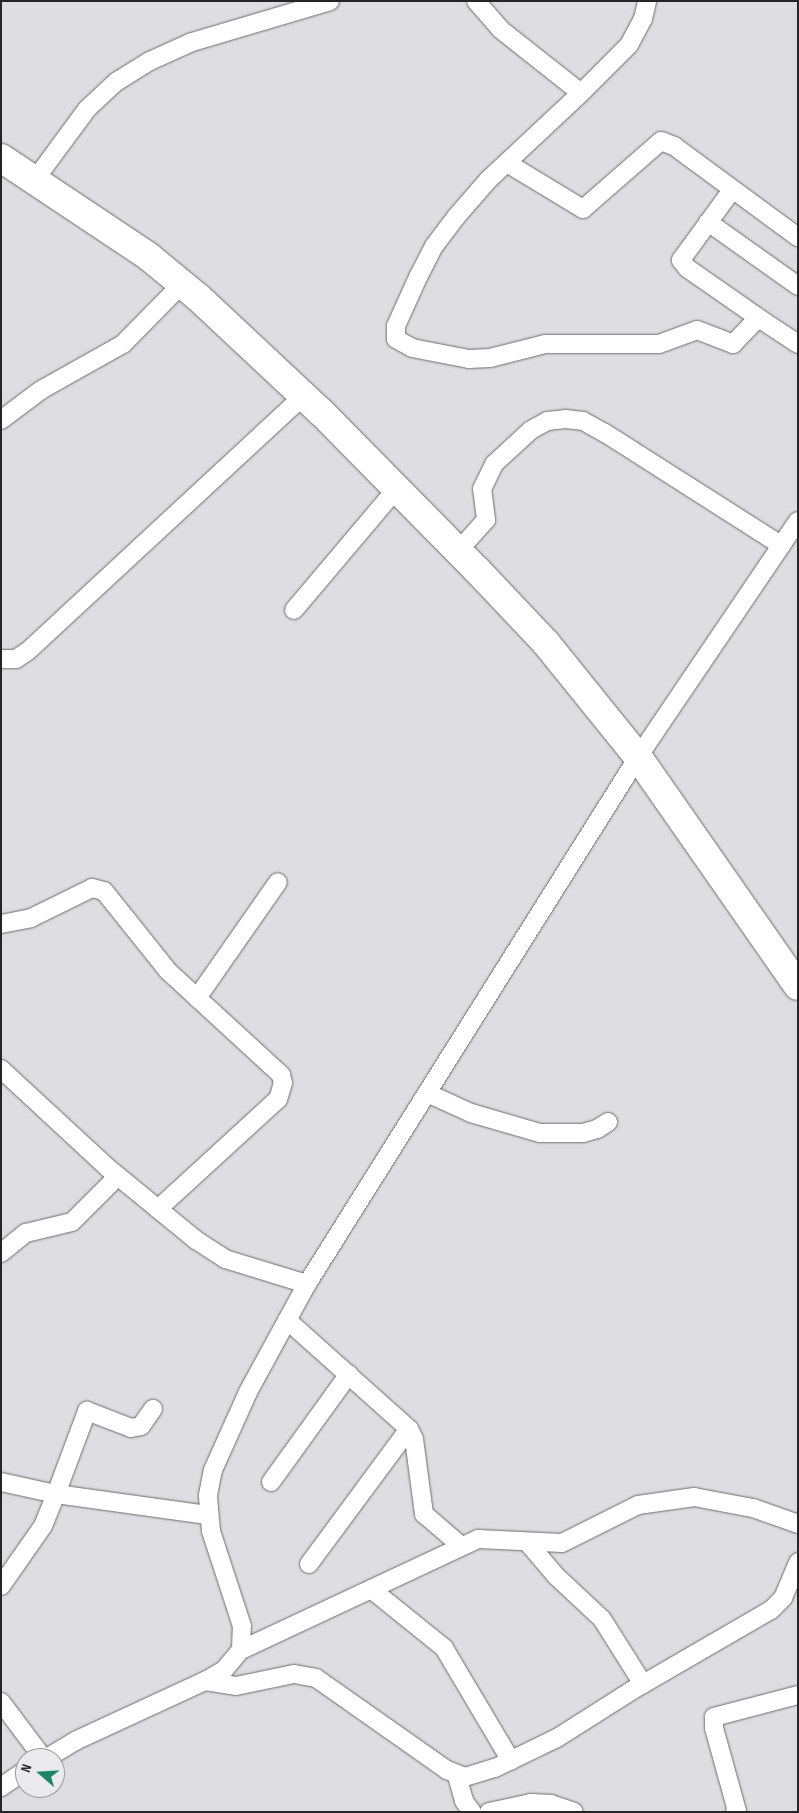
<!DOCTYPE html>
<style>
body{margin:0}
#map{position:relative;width:799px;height:1813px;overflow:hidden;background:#dedde2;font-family:"Sofia Sans Condensed",sans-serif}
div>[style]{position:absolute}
.roads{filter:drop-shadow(0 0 1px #6c6c70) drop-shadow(0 0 1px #6c6c70)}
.minor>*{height:18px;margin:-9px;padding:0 9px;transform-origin:9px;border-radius:9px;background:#fff}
.trunk>*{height:28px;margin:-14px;padding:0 14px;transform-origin:14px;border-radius:14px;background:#fff}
span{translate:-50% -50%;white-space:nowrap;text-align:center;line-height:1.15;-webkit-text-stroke:4.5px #ebebef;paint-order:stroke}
.frame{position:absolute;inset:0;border:2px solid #252527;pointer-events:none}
.north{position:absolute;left:15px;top:1748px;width:50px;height:50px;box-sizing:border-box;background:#ebebef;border:1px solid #9c9c9f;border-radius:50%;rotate:289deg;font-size:14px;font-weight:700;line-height:20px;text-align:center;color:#252527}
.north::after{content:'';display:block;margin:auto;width:18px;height:22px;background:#1d8764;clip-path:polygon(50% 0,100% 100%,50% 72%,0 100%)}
</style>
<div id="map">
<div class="roads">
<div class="minor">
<div style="left:476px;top:1px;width:37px;rotate:49deg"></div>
<div style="left:500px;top:29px;width:103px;rotate:38.3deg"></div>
<div style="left:581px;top:93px;width:68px;rotate:-45deg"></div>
<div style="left:629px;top:45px;width:30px;rotate:-62deg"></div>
<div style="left:643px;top:19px;width:18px;rotate:-77deg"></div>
<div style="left:581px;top:93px;width:126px;rotate:136.9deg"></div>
<div style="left:489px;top:179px;width:50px;rotate:131deg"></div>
<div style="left:456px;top:217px;width:36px;rotate:127deg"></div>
<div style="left:434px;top:246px;width:33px;rotate:117deg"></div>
<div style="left:419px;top:275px;width:56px;rotate:114.3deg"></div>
<div style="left:396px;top:326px;width:13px;rotate:90deg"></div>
<div style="left:396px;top:339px;width:18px;rotate:29deg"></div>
<div style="left:412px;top:348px;width:58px;rotate:10.9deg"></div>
<div style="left:469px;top:359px;width:21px;rotate:-3deg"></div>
<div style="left:490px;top:358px;width:57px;rotate:-14.3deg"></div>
<div style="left:545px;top:344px;width:114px"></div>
<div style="left:659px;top:344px;width:40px;rotate:-20.2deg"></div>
<div style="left:697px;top:330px;width:39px;rotate:21deg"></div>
<div style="left:733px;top:344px;width:33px;rotate:-46deg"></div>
<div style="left:756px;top:320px;width:7px;rotate:8deg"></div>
<div style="left:763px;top:321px;width:42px;rotate:33.3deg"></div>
<div style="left:507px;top:163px;width:89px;rotate:31.2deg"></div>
<div style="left:583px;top:209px;width:103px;rotate:-41.1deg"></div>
<div style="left:661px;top:141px;width:14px;rotate:21deg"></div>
<div style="left:674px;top:146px;width:154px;rotate:36.3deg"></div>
<div style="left:34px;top:181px;width:89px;rotate:-53.6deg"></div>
<div style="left:87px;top:109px;width:40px;rotate:-43deg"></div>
<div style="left:116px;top:82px;width:40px;rotate:-32deg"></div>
<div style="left:150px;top:61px;width:46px;rotate:-24.3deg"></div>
<div style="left:192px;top:42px;width:144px;rotate:-16.5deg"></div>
<div style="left:732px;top:190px;width:87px;rotate:126.1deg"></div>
<div style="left:681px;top:260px;width:10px;rotate:53deg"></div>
<div style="left:687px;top:268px;width:93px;rotate:34.9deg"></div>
<div style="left:708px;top:222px;width:110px;rotate:35.4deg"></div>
<div style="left:1px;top:420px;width:50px;rotate:-36.9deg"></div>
<div style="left:41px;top:390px;width:94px;rotate:-29.3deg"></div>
<div style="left:123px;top:344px;width:84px;rotate:-45.5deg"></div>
<div style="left:458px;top:551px;width:42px;rotate:-47.9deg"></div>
<div style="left:486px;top:520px;width:31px;rotate:-97deg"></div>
<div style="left:482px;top:489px;width:28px;rotate:-64deg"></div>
<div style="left:494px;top:464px;width:50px;rotate:-42.6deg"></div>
<div style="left:531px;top:430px;width:18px;rotate:-29deg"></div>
<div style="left:547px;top:421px;width:18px;rotate:-6deg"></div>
<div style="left:565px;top:419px;width:18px;rotate:6deg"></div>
<div style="left:583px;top:421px;width:25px;rotate:29deg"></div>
<div style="left:605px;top:433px;width:209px;rotate:32.5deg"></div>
<div style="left:294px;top:610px;width:160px;rotate:-49.8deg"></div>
<div style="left:1px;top:659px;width:15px"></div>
<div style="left:16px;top:659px;width:14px;rotate:-34deg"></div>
<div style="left:28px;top:651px;width:375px;rotate:-42.8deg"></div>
<div style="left:1px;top:924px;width:31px;rotate:-11deg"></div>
<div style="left:31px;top:918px;width:68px;rotate:-26.2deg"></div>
<div style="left:92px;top:888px;width:12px;rotate:14deg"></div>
<div style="left:104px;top:891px;width:102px;rotate:51.3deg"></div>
<div style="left:168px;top:971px;width:154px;rotate:42.6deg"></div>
<div style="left:281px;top:1075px;width:8px;rotate:76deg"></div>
<div style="left:283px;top:1083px;width:17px;rotate:107deg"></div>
<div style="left:278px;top:1099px;width:163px;rotate:137.5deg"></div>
<div style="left:197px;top:998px;width:141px;rotate:-55.1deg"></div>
<div style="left:1px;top:1069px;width:146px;rotate:42.8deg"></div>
<div style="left:108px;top:1168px;width:114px;rotate:39.3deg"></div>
<div style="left:196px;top:1240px;width:35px;rotate:33deg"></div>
<div style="left:225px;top:1259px;width:86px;rotate:17deg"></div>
<div style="left:427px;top:1093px;width:48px;rotate:24.4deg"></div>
<div style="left:471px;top:1113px;width:72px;rotate:16.2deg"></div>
<div style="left:540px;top:1133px;width:43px"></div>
<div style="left:583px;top:1133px;width:15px;rotate:-16deg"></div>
<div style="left:597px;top:1129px;width:13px;rotate:-32deg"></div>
<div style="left:1px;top:1253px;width:32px;rotate:-39deg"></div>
<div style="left:26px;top:1233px;width:47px;rotate:-13.4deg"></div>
<div style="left:72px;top:1222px;width:65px;rotate:-45deg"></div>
<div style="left:287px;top:1320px;width:164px;rotate:41.8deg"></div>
<div style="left:409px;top:1429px;width:11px;rotate:63deg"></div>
<div style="left:414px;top:1439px;width:76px;rotate:82.4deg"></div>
<div style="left:424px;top:1514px;width:48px;rotate:40.7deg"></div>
<div style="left:1px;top:1482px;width:56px;rotate:12.3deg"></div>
<div style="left:56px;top:1494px;width:89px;rotate:-69.5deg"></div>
<div style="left:87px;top:1411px;width:47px;rotate:21.1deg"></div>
<div style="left:131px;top:1428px;width:10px;rotate:-11deg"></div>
<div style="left:141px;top:1426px;width:21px;rotate:-55deg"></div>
<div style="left:271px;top:1482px;width:133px;rotate:-54.2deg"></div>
<div style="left:528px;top:1543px;width:43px;rotate:49.7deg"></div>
<div style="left:556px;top:1576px;width:63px;rotate:43.1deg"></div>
<div style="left:602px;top:1619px;width:77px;rotate:57.8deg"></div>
<div style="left:309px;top:1564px;width:168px;rotate:-53.5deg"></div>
<div style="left:1px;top:1586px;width:73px;rotate:-55deg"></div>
<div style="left:43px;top:1526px;width:35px;rotate:-68deg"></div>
<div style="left:56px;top:1494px;width:153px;rotate:7.9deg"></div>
<div style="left:371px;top:1589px;width:94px;rotate:38.9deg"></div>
<div style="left:444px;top:1648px;width:131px;rotate:59.3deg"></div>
<div style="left:241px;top:1650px;width:262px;rotate:-25.1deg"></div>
<div style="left:478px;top:1539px;width:84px;rotate:2.7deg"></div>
<div style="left:562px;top:1543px;width:85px;rotate:-26.6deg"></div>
<div style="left:638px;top:1505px;width:57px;rotate:-8.1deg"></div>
<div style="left:694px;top:1497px;width:60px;rotate:10.6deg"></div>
<div style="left:753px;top:1508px;width:48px;rotate:19.6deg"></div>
<div style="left:205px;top:1681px;width:31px;rotate:9deg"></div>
<div style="left:236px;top:1686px;width:59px;rotate:-11.7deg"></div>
<div style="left:294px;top:1674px;width:22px;rotate:10deg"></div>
<div style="left:316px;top:1678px;width:160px;rotate:35.1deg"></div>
<div style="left:447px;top:1770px;width:19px;rotate:21deg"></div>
<div style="left:465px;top:1777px;width:31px;rotate:-17deg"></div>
<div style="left:495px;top:1768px;width:69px;rotate:-25.8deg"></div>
<div style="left:557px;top:1738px;width:88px;rotate:-32.4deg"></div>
<div style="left:631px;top:1691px;width:162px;rotate:-30.1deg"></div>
<div style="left:771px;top:1610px;width:17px;rotate:-45deg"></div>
<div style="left:783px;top:1598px;width:39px;rotate:-67deg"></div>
<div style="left:1px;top:1702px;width:70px;rotate:53.1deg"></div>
<div style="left:47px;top:1758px;width:33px;rotate:-31deg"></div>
<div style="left:75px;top:1741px;width:143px;rotate:-24.8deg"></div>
<div style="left:205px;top:1681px;width:22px;rotate:-30deg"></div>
<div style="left:224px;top:1670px;width:26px;rotate:-50deg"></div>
<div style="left:241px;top:1650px;width:24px;rotate:-88deg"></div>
<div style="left:242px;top:1626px;width:100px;rotate:-108.1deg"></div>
<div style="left:211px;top:1531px;width:36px;rotate:-95deg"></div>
<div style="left:208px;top:1495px;width:25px;rotate:-79deg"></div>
<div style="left:213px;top:1470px;width:85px;rotate:-65.8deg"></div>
<div style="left:248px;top:1392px;width:123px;rotate:-61.4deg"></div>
<div style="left:307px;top:1284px;width:622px;rotate:-57.87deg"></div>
<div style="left:638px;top:757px;width:285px;rotate:-55.9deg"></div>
<div style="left:457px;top:1776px;width:26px;rotate:74deg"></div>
<div style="left:464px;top:1801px;width:14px;rotate:54deg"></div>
<div style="left:1px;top:1787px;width:29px;rotate:-34deg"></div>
<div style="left:489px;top:1812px;width:43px;rotate:-12.1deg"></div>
<div style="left:531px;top:1803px;width:20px;rotate:3deg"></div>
<div style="left:551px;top:1804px;width:24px;rotate:19deg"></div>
<div style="left:735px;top:1812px;width:2px;rotate:-27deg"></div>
<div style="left:737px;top:1811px;width:86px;rotate:-105.5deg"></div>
<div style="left:714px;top:1728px;width:11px;rotate:-90deg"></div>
<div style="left:714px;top:1717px;width:87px;rotate:-14.7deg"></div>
</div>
<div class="trunk">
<div style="left:1px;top:158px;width:177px;rotate:33.7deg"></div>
<div style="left:148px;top:256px;width:66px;rotate:39.5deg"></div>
<div style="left:199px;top:298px;width:167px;rotate:43.1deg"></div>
<div style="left:321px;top:412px;width:222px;rotate:45.4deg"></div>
<div style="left:477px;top:570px;width:100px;rotate:46.6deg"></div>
<div style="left:546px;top:643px;width:146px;rotate:51.1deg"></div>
<div style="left:638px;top:757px;width:279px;rotate:55.1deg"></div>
</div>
</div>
<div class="frame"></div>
<div class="north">N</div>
</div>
